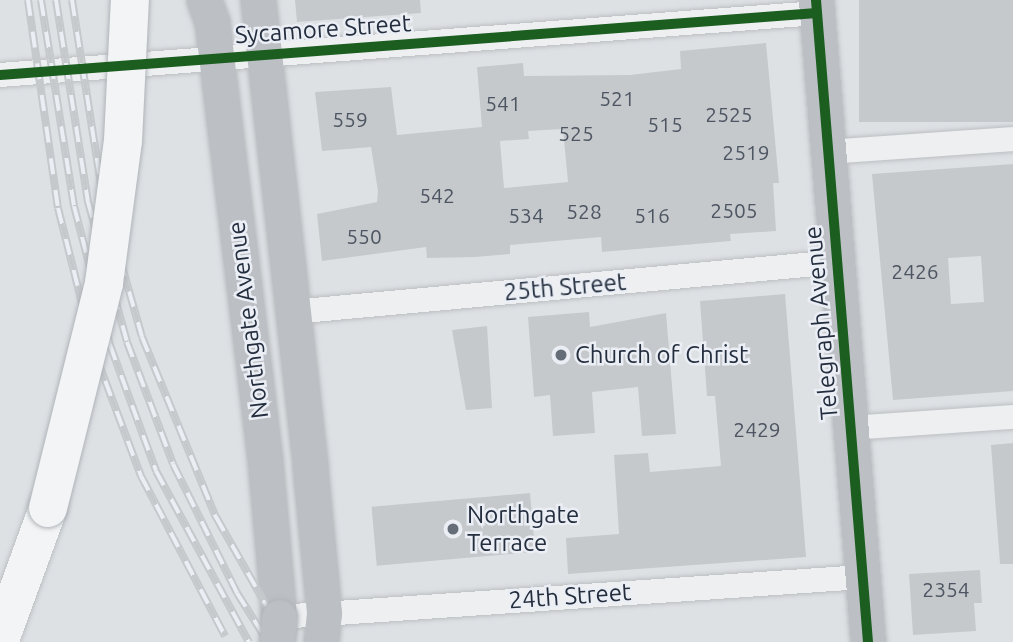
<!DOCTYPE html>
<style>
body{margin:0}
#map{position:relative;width:1013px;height:642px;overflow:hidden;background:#dee1e4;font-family:Ubuntu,sans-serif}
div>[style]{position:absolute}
.building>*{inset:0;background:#c6c9cc;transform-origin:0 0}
.roads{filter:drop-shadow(0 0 2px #bcbfc2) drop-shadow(0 0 2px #bcbfc2)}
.street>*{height:24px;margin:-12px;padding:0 12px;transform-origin:12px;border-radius:12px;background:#edeff1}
.secondary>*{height:35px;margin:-17.5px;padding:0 17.5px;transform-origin:17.5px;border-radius:17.5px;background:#bcbfc4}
.highway>*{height:38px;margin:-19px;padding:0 19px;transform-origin:19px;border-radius:19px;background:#f2f4f5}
.rail>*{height:8px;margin-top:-4px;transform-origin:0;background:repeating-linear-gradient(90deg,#ebeff5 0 16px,#c6c9cc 0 32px);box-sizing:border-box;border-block:2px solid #c6c9cc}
.bridges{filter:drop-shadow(0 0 2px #b0b4b9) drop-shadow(0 0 2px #b0b4b9)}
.secondary-bridge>*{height:35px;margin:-17.5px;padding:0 17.5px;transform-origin:17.5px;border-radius:17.5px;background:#bcbfc4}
.highway-bridge>*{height:38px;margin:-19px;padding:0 19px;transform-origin:19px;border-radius:19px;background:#f2f4f5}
.cycleway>*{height:10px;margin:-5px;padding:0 5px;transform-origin:5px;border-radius:5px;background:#1b5e20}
.dots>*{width:19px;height:19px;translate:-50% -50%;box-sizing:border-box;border:4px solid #ebeff5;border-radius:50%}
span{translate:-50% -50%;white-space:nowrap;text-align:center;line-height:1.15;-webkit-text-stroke:5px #ebeff5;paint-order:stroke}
.number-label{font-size:21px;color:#4d5662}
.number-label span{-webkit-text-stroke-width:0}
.street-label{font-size:24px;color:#242e3e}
.poi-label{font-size:24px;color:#242e3e}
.left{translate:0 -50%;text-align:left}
</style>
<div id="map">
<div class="building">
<div style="clip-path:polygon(295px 0,420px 0,421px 13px,297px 22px)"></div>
<div style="left:859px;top:0;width:154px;height:122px"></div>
<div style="clip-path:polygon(evenodd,766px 43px,779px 183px,773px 183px,776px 231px,730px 234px,731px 241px,602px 252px,601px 237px,510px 245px,510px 254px,475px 257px,427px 258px,426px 247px,322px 261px,317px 214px,377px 202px,378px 191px,371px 147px,322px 151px,315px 92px,391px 87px,397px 135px,482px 127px,477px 67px,523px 63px,524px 76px,630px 75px,681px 69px,680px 51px,766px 43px,563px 129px,568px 182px,504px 188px,500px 141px,529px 139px,528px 131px,563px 129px)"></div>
<div style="clip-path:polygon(evenodd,1013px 164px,1013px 391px,893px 400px,872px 174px,1013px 164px,981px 256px,984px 302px,951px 304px,948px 258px,981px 256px)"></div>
<div style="clip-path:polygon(785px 294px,806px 557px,568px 574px,566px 538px,619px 534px,614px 455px,648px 453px,650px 472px,721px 466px,715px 396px,707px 396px,700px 301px)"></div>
<div style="clip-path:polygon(589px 312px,590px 327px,666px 313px,676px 434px,642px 436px,638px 387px,592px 392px,595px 433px,553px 436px,550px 395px,534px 397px,528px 317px)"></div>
<div style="clip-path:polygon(487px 326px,492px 408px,466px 410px,452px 330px)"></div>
<div style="clip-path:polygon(1013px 443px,1013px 564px,1000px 564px,991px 445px)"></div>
<div style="left:530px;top:493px;width:59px;height:159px;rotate:85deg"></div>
<div style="clip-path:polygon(980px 570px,982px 603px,974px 603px,976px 631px,913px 635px,909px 574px)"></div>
</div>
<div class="roads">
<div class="street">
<div style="left:0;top:75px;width:819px;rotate:-4.34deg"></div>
<div style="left:828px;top:152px;width:185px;rotate:-4deg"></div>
<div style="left:292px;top:312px;width:547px;rotate:-5.24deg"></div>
<div style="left:850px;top:428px;width:163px;rotate:-3.9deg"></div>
<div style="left:279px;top:617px;width:584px;rotate:-3.92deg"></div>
</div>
<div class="secondary">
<div style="left:204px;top:0;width:23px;rotate:70deg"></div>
<div style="left:212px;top:22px;width:441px;rotate:83.1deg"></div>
<div style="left:265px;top:460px;width:158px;rotate:84.9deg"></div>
<div style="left:258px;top:0;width:470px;rotate:83.6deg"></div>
<div style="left:310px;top:467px;width:147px;rotate:84.5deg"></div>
<div style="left:324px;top:613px;width:29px;rotate:96deg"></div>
<div style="left:816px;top:0;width:644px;rotate:85.37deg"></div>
</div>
<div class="highway">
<div style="left:0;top:640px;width:140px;rotate:-70deg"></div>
</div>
</div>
<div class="rail">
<div style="left:28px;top:0;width:210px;rotate:81.8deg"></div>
<div style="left:58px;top:208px;width:147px;rotate:75.9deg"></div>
<div style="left:94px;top:351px;width:134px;rotate:69.4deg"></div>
<div style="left:141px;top:476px;width:181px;rotate:62.3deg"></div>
<div style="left:41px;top:0;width:209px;rotate:80.9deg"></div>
<div style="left:74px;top:206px;width:144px;rotate:75.5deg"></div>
<div style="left:110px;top:345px;width:134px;rotate:69.9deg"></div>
<div style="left:156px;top:471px;width:195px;rotate:61.5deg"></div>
<div style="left:56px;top:0;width:205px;rotate:81deg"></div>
<div style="left:88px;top:202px;width:145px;rotate:74.4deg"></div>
<div style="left:127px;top:342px;width:130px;rotate:69.3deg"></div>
<div style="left:173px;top:464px;width:144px;rotate:63.6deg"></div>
<div style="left:237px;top:593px;width:58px;rotate:57.7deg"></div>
<div style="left:72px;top:0;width:201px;rotate:81.1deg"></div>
<div style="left:103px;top:199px;width:143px;rotate:74.2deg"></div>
<div style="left:142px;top:337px;width:195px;rotate:67.7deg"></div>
<div style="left:216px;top:517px;width:144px;rotate:60.4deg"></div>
</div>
<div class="bridges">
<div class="secondary-bridge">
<div style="left:277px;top:642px;width:25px;rotate:-85deg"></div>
</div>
<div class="highway-bridge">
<div style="left:48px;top:508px;width:232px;rotate:-76deg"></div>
<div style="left:104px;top:283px;width:143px;rotate:-82.4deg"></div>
<div style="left:123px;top:141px;width:141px;rotate:-87.2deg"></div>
</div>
</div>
<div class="cycleway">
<div style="left:816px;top:0;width:644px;rotate:85.37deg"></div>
<div style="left:0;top:75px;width:819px;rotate:-4.34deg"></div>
</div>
<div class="dots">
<div style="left:561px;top:355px;background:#656d78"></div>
<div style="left:453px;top:529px;background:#656d78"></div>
</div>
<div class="number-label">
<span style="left:617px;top:98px">521</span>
<span style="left:503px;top:103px">541</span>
<span style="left:729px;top:114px">2525</span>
<span style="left:350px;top:119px">559</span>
<span style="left:665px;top:124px">515</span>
<span style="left:576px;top:133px">525</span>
<span style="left:746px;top:152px">2519</span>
<span style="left:437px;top:195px">542</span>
<span style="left:734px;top:210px">2505</span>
<span style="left:584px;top:211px">528</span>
<span style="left:526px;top:215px">534</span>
<span style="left:652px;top:215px">516</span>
<span style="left:364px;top:236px">550</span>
<span style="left:915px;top:271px">2426</span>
<span style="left:757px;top:429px">2429</span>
<span style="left:946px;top:589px">2354</span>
</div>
<div class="street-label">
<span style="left:323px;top:29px;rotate:-4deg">Sycamore Street</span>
<span style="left:565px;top:287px;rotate:-5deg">25th Street</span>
<span style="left:248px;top:320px;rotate:-97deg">Northgate Avenue</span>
<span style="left:821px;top:323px;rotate:-95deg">Telegraph Avenue</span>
<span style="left:570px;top:596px;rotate:-4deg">24th Street</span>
</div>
<div class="poi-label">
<span class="left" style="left:575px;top:355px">Church of Christ</span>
<span class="left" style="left:467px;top:529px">Northgate<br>Terrace</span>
</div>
</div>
